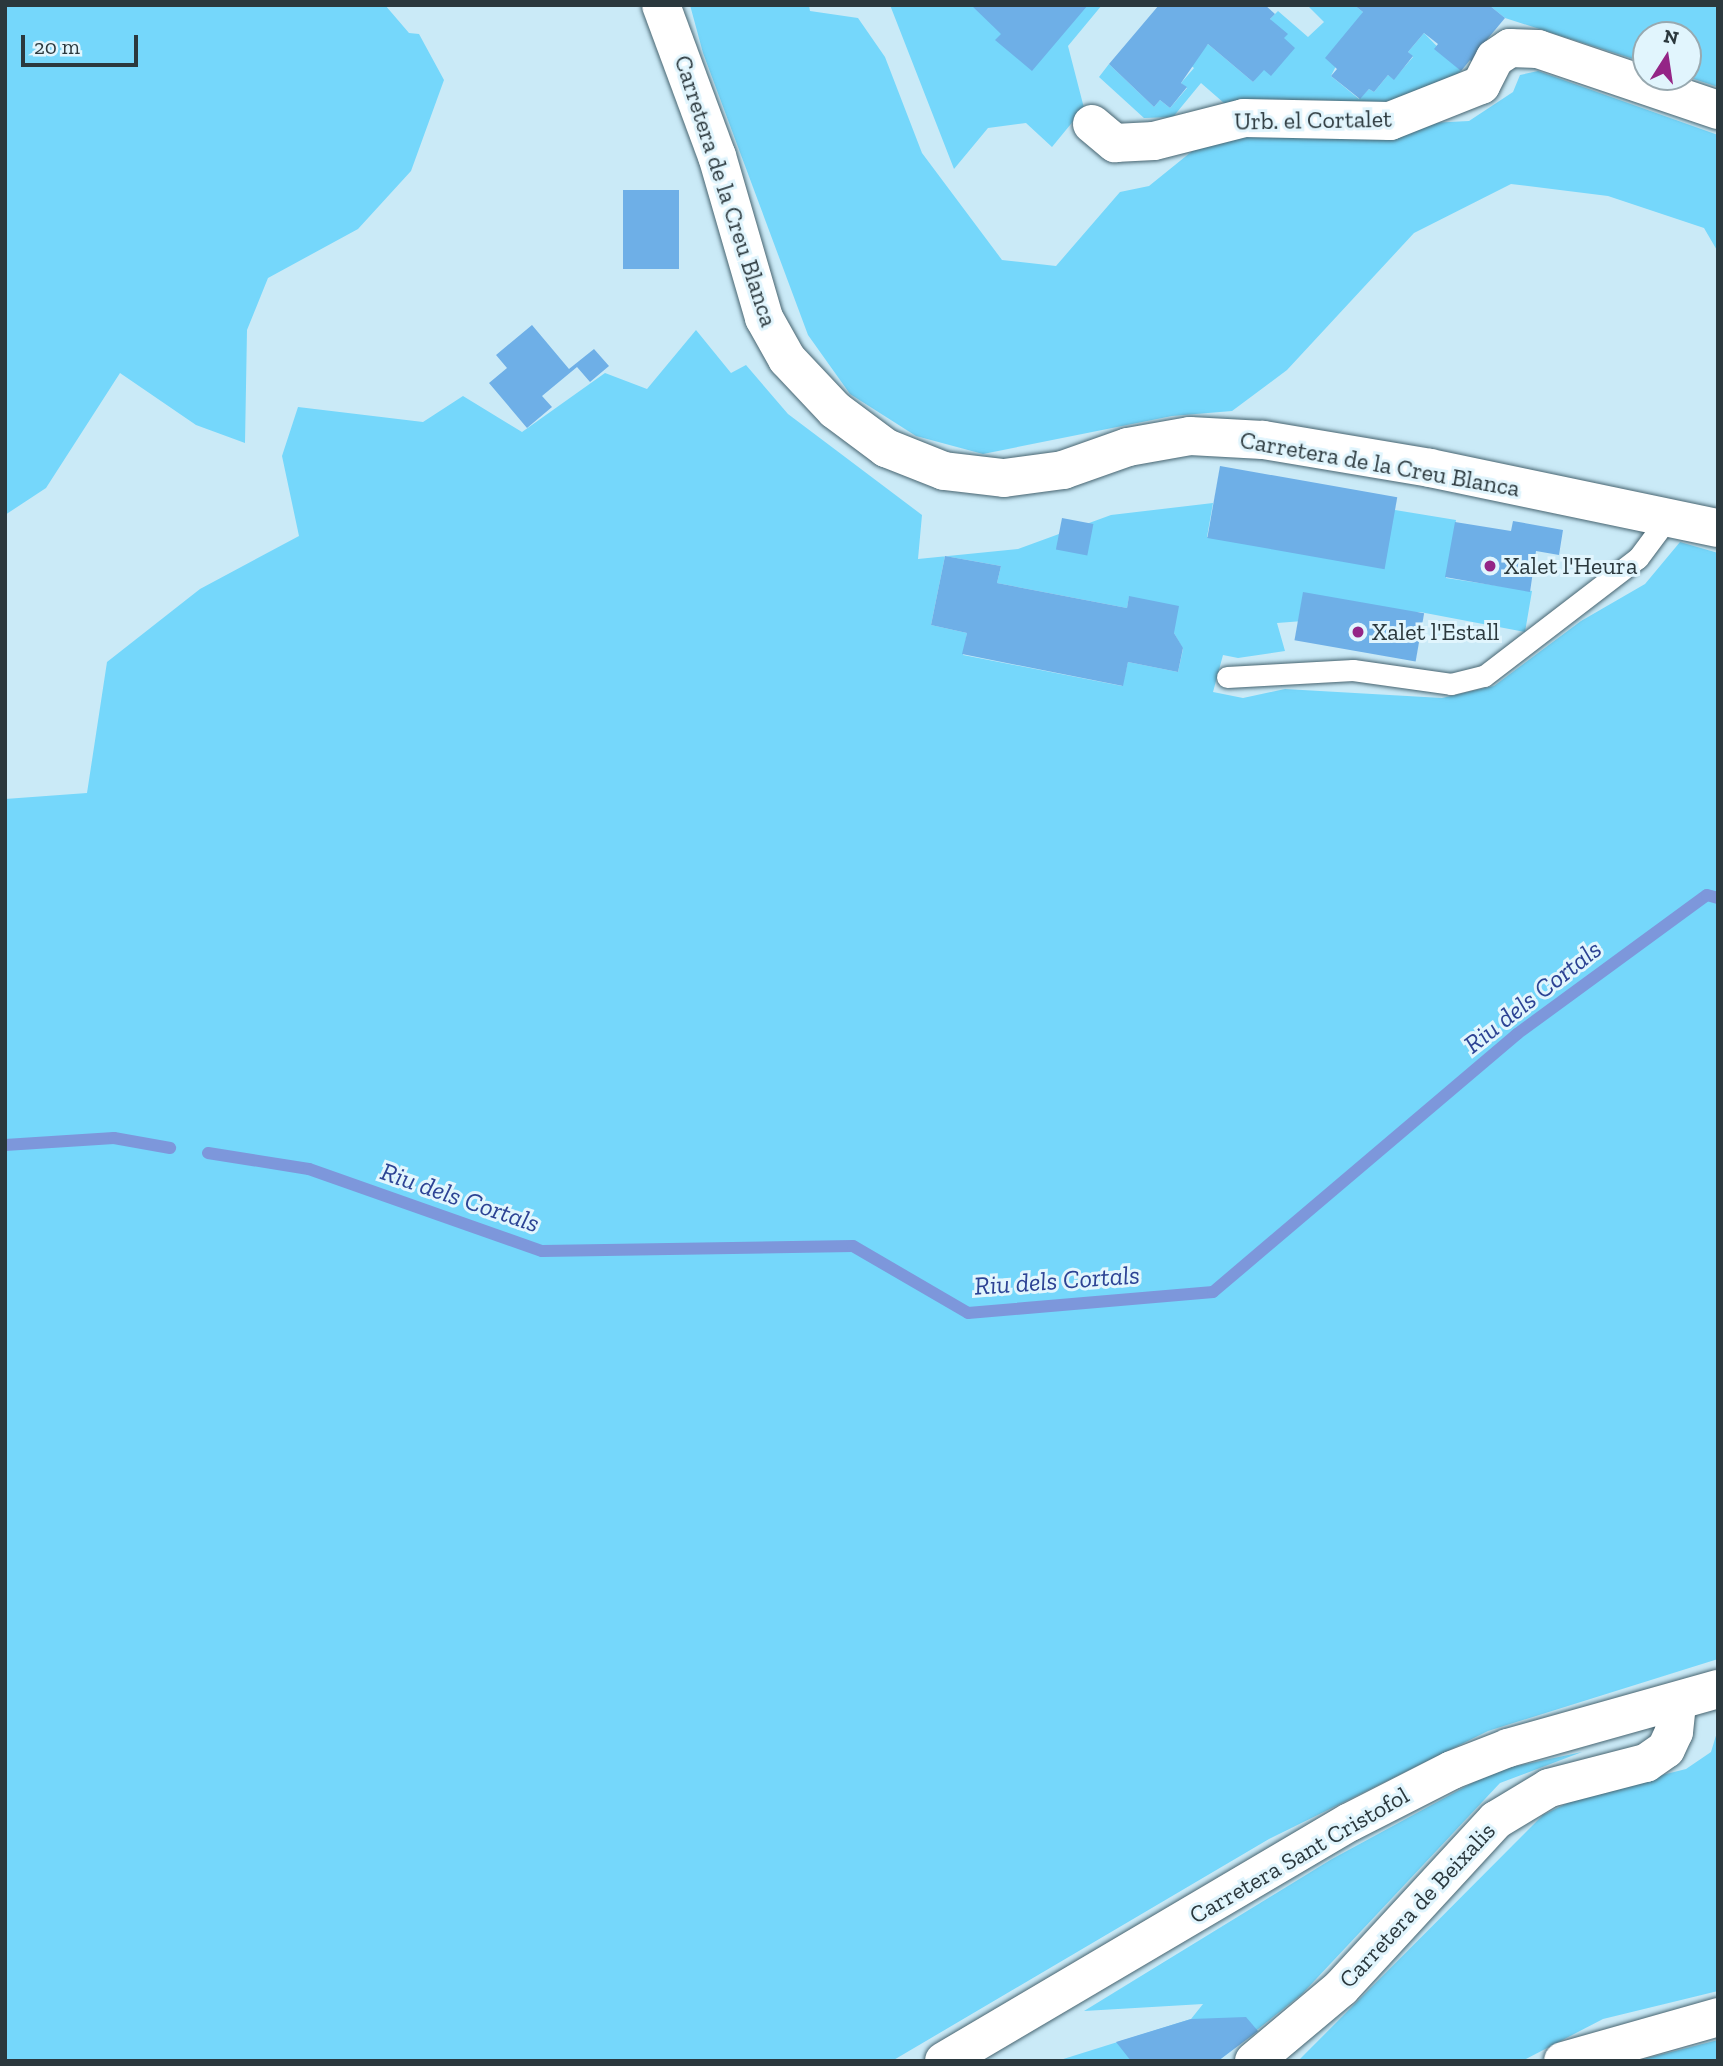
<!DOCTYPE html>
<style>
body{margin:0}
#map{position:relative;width:1723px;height:2066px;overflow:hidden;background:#caeaf7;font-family:"Zilla Slab",serif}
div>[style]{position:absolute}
.green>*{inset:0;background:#75d7fb}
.stream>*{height:12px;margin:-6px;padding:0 6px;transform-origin:6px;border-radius:6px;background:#7d97db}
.building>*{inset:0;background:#6eafe7;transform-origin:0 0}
.roads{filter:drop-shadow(0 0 2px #476470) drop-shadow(0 0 2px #476470)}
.service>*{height:21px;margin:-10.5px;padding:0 10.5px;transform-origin:10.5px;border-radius:10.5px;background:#fff}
.minor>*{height:38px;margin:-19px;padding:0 19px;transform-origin:19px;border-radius:19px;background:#fff}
.secondary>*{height:38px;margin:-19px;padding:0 19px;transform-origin:19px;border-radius:19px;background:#fff}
.dots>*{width:19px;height:19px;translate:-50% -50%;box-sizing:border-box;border:4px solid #e1f5fd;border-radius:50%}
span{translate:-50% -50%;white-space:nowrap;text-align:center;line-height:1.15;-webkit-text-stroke:6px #e1f5fd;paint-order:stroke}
.street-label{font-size:24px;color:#2b383d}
.poi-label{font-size:24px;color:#2b383d}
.left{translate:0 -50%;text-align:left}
.water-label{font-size:26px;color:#2c4394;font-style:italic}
.frame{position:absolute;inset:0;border:7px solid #2b383d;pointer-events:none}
.north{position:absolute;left:1632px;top:21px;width:70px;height:70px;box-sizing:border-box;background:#e1f5fd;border:2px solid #98a9b0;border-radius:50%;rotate:12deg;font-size:19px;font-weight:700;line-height:28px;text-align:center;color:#2b383d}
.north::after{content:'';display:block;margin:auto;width:24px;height:32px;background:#942586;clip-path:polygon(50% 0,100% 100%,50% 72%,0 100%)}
.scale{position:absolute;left:21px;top:35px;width:117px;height:32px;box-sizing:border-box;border:4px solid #2b383d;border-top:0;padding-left:9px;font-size:21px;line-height:24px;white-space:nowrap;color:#2b383d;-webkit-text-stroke:5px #e1f5fd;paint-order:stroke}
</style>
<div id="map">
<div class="green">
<div style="clip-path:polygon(5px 5px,385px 5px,409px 33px,419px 34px,444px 80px,411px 171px,358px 229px,268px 278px,247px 330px,245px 443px,196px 425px,120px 373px,46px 488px,5px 515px)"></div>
<div style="clip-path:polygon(690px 5px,809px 5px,810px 11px,858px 18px,885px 57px,922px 153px,1002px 260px,1056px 266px,1120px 192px,1149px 186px,1201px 144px,1294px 130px,1469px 121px,1513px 92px,1520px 75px,1538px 71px,1718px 135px,1718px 252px,1704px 228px,1608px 196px,1511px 184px,1414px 233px,1287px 370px,1232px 411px,1172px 416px,983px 454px,916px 436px,850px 394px,808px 335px,703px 53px)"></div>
<div style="clip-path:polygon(890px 5px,1102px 5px,1068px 46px,1084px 108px,1052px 147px,1026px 123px,988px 128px,954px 169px)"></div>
<div style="clip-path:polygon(1307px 5px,1354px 5px,1363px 12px,1331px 76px,1359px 99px,1369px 89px,1374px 92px,1388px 75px,1394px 79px,1413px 57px,1408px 52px,1424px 33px,1461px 71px,1428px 95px,1346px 111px,1232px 110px,1201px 83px,1173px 117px,1144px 118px,1099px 77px,1109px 64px,1154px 107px,1160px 100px,1170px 108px,1187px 88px,1181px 83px,1194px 68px,1190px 65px,1208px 44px,1253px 82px,1284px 38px,1270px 19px,1278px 11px,1308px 37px,1324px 22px)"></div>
<div style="clip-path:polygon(1489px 5px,1718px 5px,1718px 87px,1688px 77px,1688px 35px,1646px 35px,1646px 63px,1505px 18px)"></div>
<div style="clip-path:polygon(evenodd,696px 330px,731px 373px,746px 365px,788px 414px,922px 515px,918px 559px,1018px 549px,1111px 515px,1213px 503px,1207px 537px,1395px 510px,1456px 520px,1446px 578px,1532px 591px,1525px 632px,1420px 612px,1277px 623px,1285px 651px,1238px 658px,1223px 655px,1213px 692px,1243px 698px,1285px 689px,1442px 698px,1494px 686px,1581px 621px,1645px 584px,1680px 542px,1718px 553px,1718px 1659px,1488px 1731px,1269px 1839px,892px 2061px,5px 2061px,5px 799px,87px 793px,107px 662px,200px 589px,299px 536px,282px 456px,298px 407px,423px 422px,463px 396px,522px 432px,605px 373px,647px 389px,696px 330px,945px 556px,1001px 566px,997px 583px,1127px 608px,1129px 597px,1174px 633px,1183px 649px,1178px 672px,1128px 662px,1122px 686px,963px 655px,967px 633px,931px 625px,945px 556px)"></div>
<div style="clip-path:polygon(1718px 1729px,1718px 1991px,1603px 2019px,1522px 2061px,1298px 2061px,1543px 1815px,1586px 1794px,1686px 1769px,1711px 1752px)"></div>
<div style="clip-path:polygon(1582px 1752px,1500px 1783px,1302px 1994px,1218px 2061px,1057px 2061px,1191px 2019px,1203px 2004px,1084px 2011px,1332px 1859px,1474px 1782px,1508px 1768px)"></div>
<div style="clip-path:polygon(1718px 2040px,1718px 2061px,1636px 2061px)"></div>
</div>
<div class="stream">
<div style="left:5px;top:1145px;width:109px;rotate:-3.7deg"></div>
<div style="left:114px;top:1138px;width:57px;rotate:10.1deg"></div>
<div style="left:208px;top:1153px;width:102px;rotate:9deg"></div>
<div style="left:309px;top:1169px;width:247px;rotate:19.4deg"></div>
<div style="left:542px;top:1251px;width:311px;rotate:-0.9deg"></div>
<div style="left:853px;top:1246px;width:133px;rotate:30.2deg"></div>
<div style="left:968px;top:1313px;width:246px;rotate:-4.9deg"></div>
<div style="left:1213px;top:1292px;width:399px;rotate:-40.3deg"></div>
<div style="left:1517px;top:1034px;width:235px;rotate:-36.2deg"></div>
<div style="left:1707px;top:895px;width:11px;rotate:15deg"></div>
</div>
<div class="building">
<div style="clip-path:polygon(971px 5px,1088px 5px,1032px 71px,995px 40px,1001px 34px)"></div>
<div style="clip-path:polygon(1159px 5px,1265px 5px,1275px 14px,1270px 19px,1288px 34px,1284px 38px,1295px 48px,1271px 76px,1264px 70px,1253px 82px,1208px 44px,1181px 83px,1187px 87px,1170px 108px,1160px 100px,1154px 107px,1109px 64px)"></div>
<div style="clip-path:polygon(1354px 5px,1489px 5px,1505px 18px,1485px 42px,1475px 64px,1470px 60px,1461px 71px,1434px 49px,1438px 44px,1424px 33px,1408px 52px,1413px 56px,1394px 80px,1388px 75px,1374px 92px,1369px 89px,1360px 99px,1331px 76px,1337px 69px,1325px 58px,1363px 12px)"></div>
<div style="left:623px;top:190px;width:56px;height:79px"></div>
<div style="clip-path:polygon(532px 325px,569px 369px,594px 349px,609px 366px,590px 382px,577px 367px,542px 396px,552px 407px,527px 428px,489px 383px,507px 368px,496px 355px)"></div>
<div style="left:1220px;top:466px;width:180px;height:73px;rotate:10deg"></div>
<div style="left:1062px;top:518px;width:32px;height:32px;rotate:11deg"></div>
<div style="clip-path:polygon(1513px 521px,1563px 530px,1559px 555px,1536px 551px,1530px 592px,1445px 577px,1455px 522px,1511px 531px)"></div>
<div style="clip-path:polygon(945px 556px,1001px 566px,997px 583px,1127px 608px,1129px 596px,1179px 606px,1174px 633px,1183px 648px,1178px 672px,1128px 662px,1123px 686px,962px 654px,967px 633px,931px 625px)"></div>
<div style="left:1303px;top:592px;width:123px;height:49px;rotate:10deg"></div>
<div style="clip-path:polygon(1246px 2017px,1258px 2031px,1218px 2061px,1131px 2061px,1116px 2042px,1191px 2019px)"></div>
</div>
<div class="roads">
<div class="service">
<div style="left:1227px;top:677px;width:126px;rotate:-3.2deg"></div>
<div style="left:1353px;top:670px;width:99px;rotate:8.1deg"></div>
<div style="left:1451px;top:684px;width:34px;rotate:-14deg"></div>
<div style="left:1484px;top:676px;width:194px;rotate:-37.5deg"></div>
<div style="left:1638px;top:558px;width:49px;rotate:-53.4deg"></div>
</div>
<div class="minor">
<div style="left:1092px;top:124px;width:30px;rotate:40deg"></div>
<div style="left:1115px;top:143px;width:39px;rotate:-3deg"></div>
<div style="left:1154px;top:141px;width:93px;rotate:-14.3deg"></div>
<div style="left:1244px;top:118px;width:146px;rotate:1.2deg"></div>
<div style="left:1390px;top:121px;width:98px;rotate:-21.6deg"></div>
<div style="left:1481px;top:85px;width:30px;rotate:-63deg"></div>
<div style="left:1495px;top:58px;width:18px;rotate:-34deg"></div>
<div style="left:1510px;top:48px;width:28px;rotate:2deg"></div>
<div style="left:1538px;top:49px;width:190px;rotate:18.7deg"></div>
</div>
<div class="secondary">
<div style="left:661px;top:5px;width:161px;rotate:69.7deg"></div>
<div style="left:717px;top:156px;width:169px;rotate:73.8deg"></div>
<div style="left:764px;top:318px;width:47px;rotate:60.7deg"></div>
<div style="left:787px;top:359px;width:70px;rotate:46.7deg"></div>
<div style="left:835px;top:410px;width:64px;rotate:36.7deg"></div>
<div style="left:886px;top:448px;width:62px;rotate:21.6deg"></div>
<div style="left:944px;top:471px;width:60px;rotate:6.7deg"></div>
<div style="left:1004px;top:478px;width:60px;rotate:-7.7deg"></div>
<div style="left:1063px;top:470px;width:69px;rotate:-19.5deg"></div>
<div style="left:1128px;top:447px;width:63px;rotate:-10.1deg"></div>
<div style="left:1190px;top:436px;width:73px;rotate:3.1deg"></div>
<div style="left:1263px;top:440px;width:169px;rotate:9.5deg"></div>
<div style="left:1430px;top:468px;width:294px;rotate:11.8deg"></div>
<div style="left:944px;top:2061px;width:471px;rotate:-30.5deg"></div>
<div style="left:1350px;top:1822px;width:114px;rotate:-27deg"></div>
<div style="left:1452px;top:1770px;width:60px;rotate:-21.4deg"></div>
<div style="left:1508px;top:1748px;width:218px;rotate:-15.7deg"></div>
<div style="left:1254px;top:2061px;width:114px;rotate:-40deg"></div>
<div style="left:1341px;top:1988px;width:229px;rotate:-47.3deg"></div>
<div style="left:1496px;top:1820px;width:62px;rotate:-31.1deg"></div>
<div style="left:1549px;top:1788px;width:100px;rotate:-14.5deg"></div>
<div style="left:1646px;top:1763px;width:24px;rotate:-35deg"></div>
<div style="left:1666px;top:1749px;width:19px;rotate:-65deg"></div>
<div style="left:1674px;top:1732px;width:30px;rotate:-84deg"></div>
<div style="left:1563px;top:2061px;width:161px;rotate:-15.8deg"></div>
</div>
</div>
<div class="dots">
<div style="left:1490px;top:566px;background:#942586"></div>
<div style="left:1358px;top:632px;background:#942586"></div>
</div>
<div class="street-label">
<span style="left:1313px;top:120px;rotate:-1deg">Urb. el Cortalet</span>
<span style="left:726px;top:191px;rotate:72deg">Carretera de la Creu Blanca</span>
<span style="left:1380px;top:464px;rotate:10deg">Carretera de la Creu Blanca</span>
<span style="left:1299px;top:1855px;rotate:-30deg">Carretera Sant Cristofol</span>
<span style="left:1417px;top:1905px;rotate:-47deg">Carretera de Beixalis</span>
</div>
<div class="poi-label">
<span class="left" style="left:1504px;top:566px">Xalet l'Heura</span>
<span class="left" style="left:1372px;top:632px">Xalet l'Estall</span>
</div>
<div class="water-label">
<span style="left:1533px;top:997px;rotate:-38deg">Riu dels Cortals</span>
<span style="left:460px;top:1198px;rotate:19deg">Riu dels Cortals</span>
<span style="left:1057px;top:1281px;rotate:-4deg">Riu dels Cortals</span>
</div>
<div class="frame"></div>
<div class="north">N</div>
<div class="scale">20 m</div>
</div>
